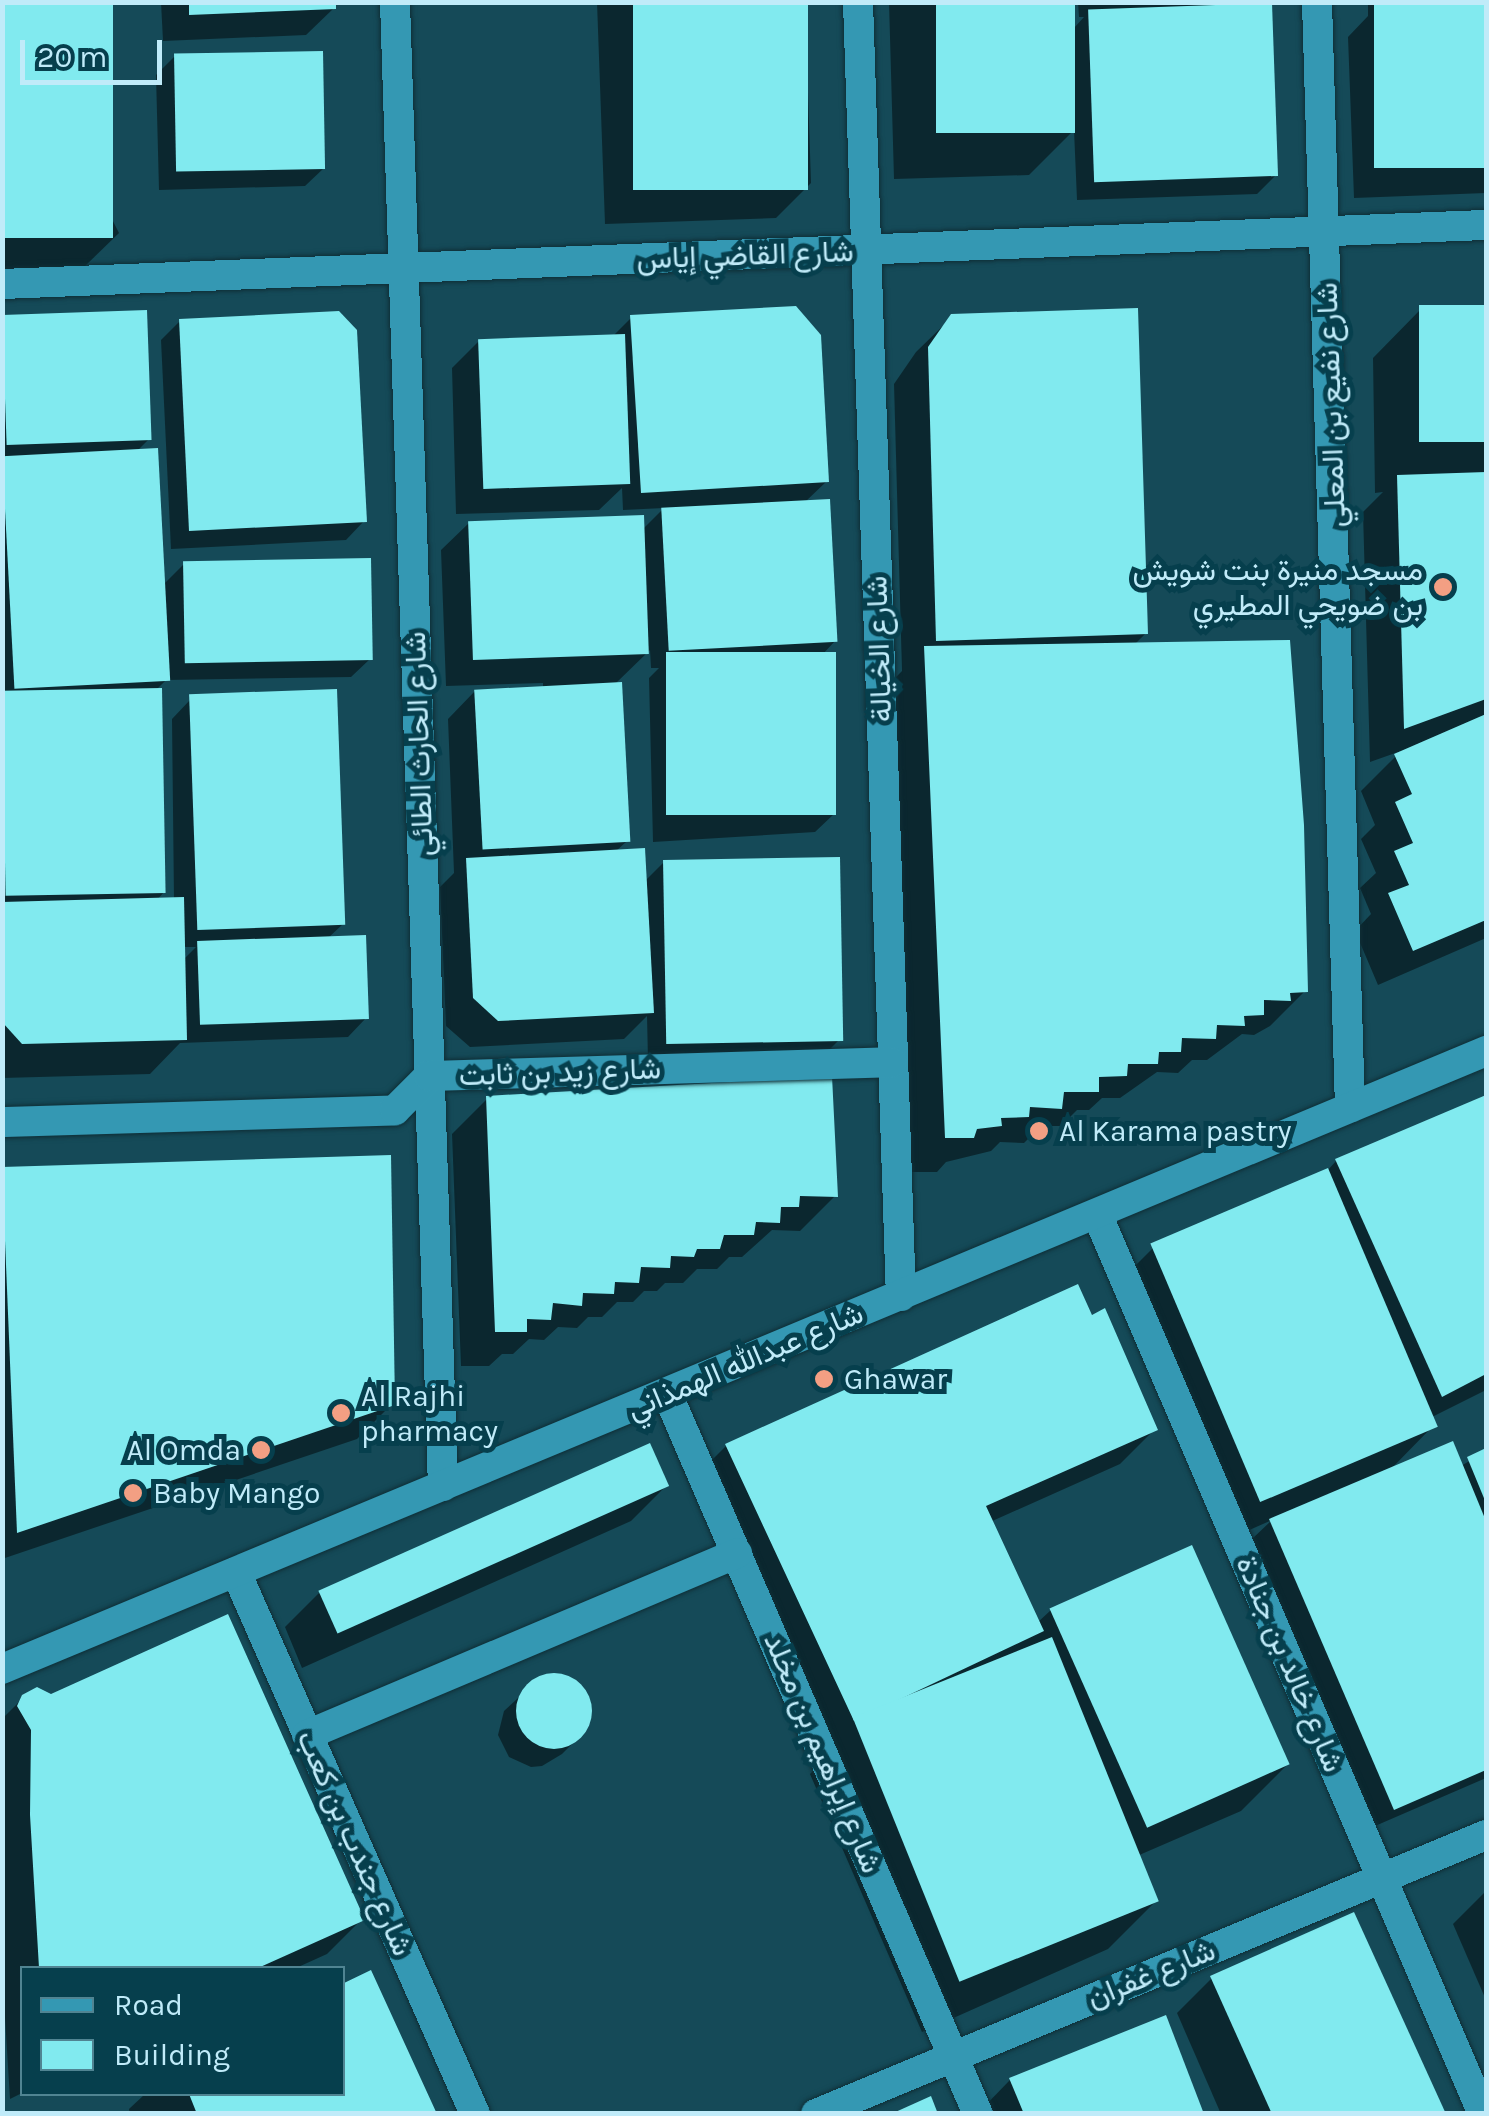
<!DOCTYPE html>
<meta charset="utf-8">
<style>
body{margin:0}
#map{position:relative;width:1489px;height:2116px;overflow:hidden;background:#154a58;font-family:Karla,Vazirmatn,sans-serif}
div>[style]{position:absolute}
.shadow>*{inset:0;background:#0007}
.building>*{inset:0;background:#81eaef;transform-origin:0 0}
.round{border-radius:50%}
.roads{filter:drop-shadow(0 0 2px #0f2e36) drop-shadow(0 0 2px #0f2e36)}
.minor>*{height:30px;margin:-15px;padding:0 15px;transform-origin:15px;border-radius:15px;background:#3498b3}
.dots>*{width:28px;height:28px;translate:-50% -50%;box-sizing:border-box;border:5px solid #063f4d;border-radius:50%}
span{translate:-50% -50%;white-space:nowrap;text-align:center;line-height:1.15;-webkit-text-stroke:10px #063f4d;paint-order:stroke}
.street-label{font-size:30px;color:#c0ebf9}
.poi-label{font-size:30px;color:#c0ebf9}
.right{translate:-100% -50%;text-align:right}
.left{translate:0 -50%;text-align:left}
.frame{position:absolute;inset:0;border:5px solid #c0ebf9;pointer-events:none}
.legend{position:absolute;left:20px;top:1966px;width:325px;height:130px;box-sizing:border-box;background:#063f4d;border:2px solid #508492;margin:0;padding:12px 18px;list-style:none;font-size:30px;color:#c0ebf9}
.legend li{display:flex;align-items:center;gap:20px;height:50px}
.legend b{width:50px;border:2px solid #508492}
.scale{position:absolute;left:20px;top:40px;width:142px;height:45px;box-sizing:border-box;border:5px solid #c0ebf9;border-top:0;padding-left:12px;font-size:30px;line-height:35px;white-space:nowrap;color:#c0ebf9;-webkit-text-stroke:8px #063f4d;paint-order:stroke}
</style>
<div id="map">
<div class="shadow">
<div style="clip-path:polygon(2px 2px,119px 233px,83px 268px,2px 271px)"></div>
<div style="clip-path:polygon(161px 2px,334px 2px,334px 8px,306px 35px,163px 41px)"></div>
<div style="clip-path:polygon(597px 2px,805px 2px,811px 183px,776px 218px,605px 224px)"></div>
<div style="clip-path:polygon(889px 2px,1073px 2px,1074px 28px,1084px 17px,1079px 17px,1078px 2px,1261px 2px,1276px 175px,1257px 194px,1077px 200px,1074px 130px,1029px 175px,894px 179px)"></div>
<div style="clip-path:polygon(1368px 2px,1486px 2px,1486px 193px,1354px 198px,1348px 37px,1368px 16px)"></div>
<div style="clip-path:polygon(175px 56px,324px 168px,305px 186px,159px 190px,156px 75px)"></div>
<div style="clip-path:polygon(1486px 308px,1486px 938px,1378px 985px,1355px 931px,1371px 914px,1360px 888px,1376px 873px,1361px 839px,1375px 825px,1361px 791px,1401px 751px,1370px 762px,1363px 512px,1383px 492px,1375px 493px,1373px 358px,1420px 310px)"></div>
<div style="clip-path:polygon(evenodd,2px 317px,149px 439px,136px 452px,162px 586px,184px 564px,370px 659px,351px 677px,166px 680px,155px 691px,164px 892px,156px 901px,174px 900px,172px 719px,190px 700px,343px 924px,327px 939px,366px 1018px,348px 1037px,180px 1043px,150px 1074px,2px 1078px,2px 317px,182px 947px,196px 947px,183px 960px,182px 947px)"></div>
<div style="clip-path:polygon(952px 317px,1146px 633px,1134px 645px,1305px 991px,1270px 1026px,1254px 1035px,1242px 1034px,1207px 1060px,1192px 1060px,1178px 1073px,1157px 1072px,1120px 1098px,1102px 1098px,1089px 1110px,1077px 1110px,1061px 1126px,1041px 1126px,1024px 1143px,1000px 1142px,991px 1151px,946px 1162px,937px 1172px,911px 1172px,890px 683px,902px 671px,894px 384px,916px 352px)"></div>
<div style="clip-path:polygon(631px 318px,827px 481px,805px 502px,835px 641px,822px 655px,834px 814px,815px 832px,653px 842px,649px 678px,659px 668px,651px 668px,650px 650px,615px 684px,627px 841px,615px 852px,644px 882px,664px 862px,839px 1040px,821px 1058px,648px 1061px,647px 1016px,624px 1039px,470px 1047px,446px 1026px,440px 887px,454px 873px,448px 719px,475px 691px,543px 688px,543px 683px,446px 686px,441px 550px,469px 523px,642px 530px,664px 508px,623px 510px,622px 488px,599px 510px,456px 514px,452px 368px,479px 341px,612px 337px)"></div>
<div style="clip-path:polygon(180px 321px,364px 521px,346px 540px,171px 549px,161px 340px)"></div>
<div style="clip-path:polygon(1486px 1098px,1486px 1390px,1430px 1418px,1433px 1426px,1390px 1470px,1461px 1466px,1486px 1451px,1486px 1778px,1375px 1826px,1252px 1539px,1272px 1520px,1229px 1539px,1118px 1283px,1153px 1248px,1327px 1171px,1336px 1161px)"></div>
<div style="clip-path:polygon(487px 1099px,835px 1196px,800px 1231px,772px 1230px,742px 1257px,729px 1257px,717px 1269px,697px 1269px,683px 1283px,665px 1283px,657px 1291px,644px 1291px,633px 1302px,617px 1302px,602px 1317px,588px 1317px,577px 1328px,558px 1327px,544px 1340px,529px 1339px,513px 1354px,502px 1354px,489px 1366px,461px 1366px,452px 1134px)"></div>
<div style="clip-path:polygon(2px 1169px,392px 1404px,357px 1439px,2px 1559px)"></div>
<div style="clip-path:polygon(1077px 1288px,1155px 1429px,1120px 1464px,990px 1522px,1037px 1623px,1051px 1610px,1288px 1764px,1241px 1811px,1137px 1856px,1155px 1902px,1108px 1949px,922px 2032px,810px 1774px,837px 1746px,819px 1755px,691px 1481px,726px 1446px)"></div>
<div style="clip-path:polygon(666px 1486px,631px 1521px,302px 1668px,285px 1627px,320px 1592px)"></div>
<div style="clip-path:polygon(554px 1674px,584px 1690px,590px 1713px,581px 1735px,562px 1754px,542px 1766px,531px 1767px,509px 1757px,498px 1735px,504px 1711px,542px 1676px)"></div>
<div style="clip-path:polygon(24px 1697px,362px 1919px,327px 1954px,296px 1968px,22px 1968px,22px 2093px,10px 2099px,2px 1969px,2px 1719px)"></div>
<div style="clip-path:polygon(1486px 1891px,1486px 2000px,1453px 1924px)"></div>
<div style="clip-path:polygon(1212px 1978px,1443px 2114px,1221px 2114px,1177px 2013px)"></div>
<div style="clip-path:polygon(1010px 2080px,1202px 2114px,977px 2114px)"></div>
<div style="clip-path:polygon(145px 2094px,342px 2094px,434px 2114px,130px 2114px,129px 2109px)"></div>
</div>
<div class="building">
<div style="left:2px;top:2px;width:111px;height:236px"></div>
<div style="clip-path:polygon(189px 2px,336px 2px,336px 9px,189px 15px)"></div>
<div style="left:633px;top:2px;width:175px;height:188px"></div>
<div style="left:936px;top:2px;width:139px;height:131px"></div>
<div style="left:1272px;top:3px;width:173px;height:184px;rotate:88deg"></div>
<div style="left:1486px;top:3px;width:165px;height:112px;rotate:90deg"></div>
<div style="left:323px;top:51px;width:118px;height:149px;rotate:89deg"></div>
<div style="left:1486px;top:305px;width:137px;height:67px;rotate:90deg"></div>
<div style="clip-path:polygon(796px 306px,821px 335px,829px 482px,641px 493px,630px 315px)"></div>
<div style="clip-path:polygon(1138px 308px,1148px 634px,936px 641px,928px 347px,951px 314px)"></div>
<div style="left:147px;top:310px;width:130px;height:145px;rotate:88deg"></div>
<div style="clip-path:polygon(339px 311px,357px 330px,367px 522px,189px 531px,179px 319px)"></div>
<div style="left:625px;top:334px;width:150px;height:147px;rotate:88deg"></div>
<div style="left:158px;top:448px;width:233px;height:156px;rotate:87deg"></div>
<div style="clip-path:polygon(1486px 472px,1486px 699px,1404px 729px,1397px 475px)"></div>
<div style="left:830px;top:499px;width:143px;height:169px;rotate:87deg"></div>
<div style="left:644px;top:515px;width:139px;height:176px;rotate:88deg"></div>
<div style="left:371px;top:558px;width:102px;height:188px;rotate:89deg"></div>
<div style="clip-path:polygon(1290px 640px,1304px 825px,1308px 992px,1290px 993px,1291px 1001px,1264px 1000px,1264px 1015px,1244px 1016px,1245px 1026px,1217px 1025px,1216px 1039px,1182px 1038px,1181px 1052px,1159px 1052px,1158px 1064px,1128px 1064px,1127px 1076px,1099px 1077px,1099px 1092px,1064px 1092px,1062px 1109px,1030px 1107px,1029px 1117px,1001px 1118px,1002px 1126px,977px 1129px,974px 1138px,945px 1138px,924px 646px)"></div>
<div style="left:836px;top:652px;width:163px;height:170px;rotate:90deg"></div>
<div style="left:622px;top:682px;width:160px;height:148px;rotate:87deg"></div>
<div style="left:162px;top:688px;width:205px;height:160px;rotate:89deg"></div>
<div style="left:337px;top:689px;width:236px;height:148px;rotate:88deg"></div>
<div style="clip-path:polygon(1486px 714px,1486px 920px,1413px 951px,1388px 893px,1409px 885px,1394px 851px,1413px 843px,1395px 802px,1412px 794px,1394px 754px)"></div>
<div style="clip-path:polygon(645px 848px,654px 1013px,498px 1021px,473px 998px,466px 858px)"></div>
<div style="left:840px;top:857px;width:184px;height:177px;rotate:89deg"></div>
<div style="clip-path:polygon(184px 897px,187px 1040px,22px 1044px,3px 1023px,2px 902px)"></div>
<div style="left:366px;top:935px;width:84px;height:169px;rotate:88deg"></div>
<div style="clip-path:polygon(832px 1076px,838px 1197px,800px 1196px,799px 1207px,781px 1207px,780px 1223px,756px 1222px,754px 1235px,724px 1235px,720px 1249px,697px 1249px,694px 1257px,671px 1256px,670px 1268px,641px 1267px,639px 1283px,615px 1282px,614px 1294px,583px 1293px,582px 1306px,553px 1303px,551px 1320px,527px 1319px,527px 1332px,495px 1332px,486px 1096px)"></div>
<div style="clip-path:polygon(1486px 1095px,1486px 1374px,1442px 1397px,1335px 1159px)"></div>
<div style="clip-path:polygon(391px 1155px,395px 1405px,17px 1533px,2px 1167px)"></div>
<div style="left:1328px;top:1168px;width:281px;height:193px;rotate:67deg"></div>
<div style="clip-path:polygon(1078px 1284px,1092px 1315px,1105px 1308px,1158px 1430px,986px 1506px,1044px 1631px,854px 1721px,725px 1444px)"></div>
<div style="clip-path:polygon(1453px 1441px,1486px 1521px,1486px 1770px,1394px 1810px,1269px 1519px)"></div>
<div style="left:650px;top:1443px;width:47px;height:363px;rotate:66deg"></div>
<div style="clip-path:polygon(1486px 1448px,1486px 1503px,1467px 1457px)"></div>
<div style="left:1192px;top:1545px;width:240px;height:156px;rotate:66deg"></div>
<div style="clip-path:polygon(228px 1614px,365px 1920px,258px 1968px,39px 1968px,30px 1815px,31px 1730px,17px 1706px,22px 1695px,37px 1687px,51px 1694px)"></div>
<div style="left:1052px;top:1637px;width:285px;height:215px;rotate:68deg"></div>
<div class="round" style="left:516px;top:1673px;width:76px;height:76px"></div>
<div style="clip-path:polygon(1354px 1912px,1446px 2114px,1272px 2114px,1210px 1976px)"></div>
<div style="clip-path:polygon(371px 1970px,437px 2114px,197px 2114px,189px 2094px,342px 2094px,342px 1984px)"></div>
<div style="clip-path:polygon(1166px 2015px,1204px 2114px,1024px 2114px,1009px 2078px)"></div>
<div style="clip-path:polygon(931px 2096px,938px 2114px,891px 2114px)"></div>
</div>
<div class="roads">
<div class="minor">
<div style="left:395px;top:2px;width:1485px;rotate:88.15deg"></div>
<div style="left:858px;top:2px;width:1295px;rotate:88.1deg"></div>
<div style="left:1317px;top:2px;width:1106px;rotate:88.29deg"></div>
<div style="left:2px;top:284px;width:1485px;rotate:-2.28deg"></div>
<div style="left:2px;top:1122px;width:393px;rotate:-1.7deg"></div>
<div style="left:395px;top:1110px;width:48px;rotate:-45deg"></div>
<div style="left:429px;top:1076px;width:463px;rotate:-1.7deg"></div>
<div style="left:1097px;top:1214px;width:979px;rotate:66.79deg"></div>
<div style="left:667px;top:1393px;width:785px;rotate:66.67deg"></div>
<div style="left:236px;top:1572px;width:592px;rotate:66.2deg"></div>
<div style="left:2px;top:1669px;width:1608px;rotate:-22.61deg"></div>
<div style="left:307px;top:1735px;width:467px;rotate:-22.9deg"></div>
<div style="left:816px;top:2114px;width:726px;rotate:-22.61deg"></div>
</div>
</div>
<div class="dots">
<div style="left:1443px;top:587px;background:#f39f83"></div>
<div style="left:1039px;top:1131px;background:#f39f83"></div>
<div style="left:824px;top:1379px;background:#f39f83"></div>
<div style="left:341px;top:1413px;background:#f39f83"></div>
<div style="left:261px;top:1450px;background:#f39f83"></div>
<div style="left:133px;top:1493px;background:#f39f83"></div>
</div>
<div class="street-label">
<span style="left:745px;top:255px;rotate:-2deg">شارع القاضي إياس</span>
<span style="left:1331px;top:405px;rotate:-92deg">شارع نفيع بن المعلي</span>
<span style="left:879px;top:649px;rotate:-92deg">شارع الخيالة</span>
<span style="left:419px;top:744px;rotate:-92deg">شارع الحارث الطائي</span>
<span style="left:560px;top:1072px;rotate:-2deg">شارع زيد بن ثابت</span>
<span style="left:745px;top:1361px;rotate:-23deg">شارع عبدالله الهمذاني</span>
<span style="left:1290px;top:1664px;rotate:67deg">شارع خالد بن جنادة</span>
<span style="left:823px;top:1753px;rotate:67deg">شارع إبراهيم بن مخلد</span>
<span style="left:355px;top:1843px;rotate:66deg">شارع جندب بن كعب</span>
<span style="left:1151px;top:1974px;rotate:-22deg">شارع غفران</span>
</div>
<div class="poi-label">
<span class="right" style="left:1423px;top:587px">مسجد منيرة بنت شويش<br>بن ضويحي المطيري</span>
<span class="left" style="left:1059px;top:1131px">Al Karama pastry</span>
<span class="left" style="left:844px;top:1379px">Ghawar</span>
<span class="left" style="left:361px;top:1413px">Al Rajhi<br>pharmacy</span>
<span class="right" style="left:241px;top:1450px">Al Omda</span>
<span class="left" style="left:153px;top:1493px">Baby Mango</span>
</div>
<div class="frame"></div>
<ul class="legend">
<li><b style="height:12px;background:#3498b3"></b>Road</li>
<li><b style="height:28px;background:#81eaef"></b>Building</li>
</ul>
<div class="scale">20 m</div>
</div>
